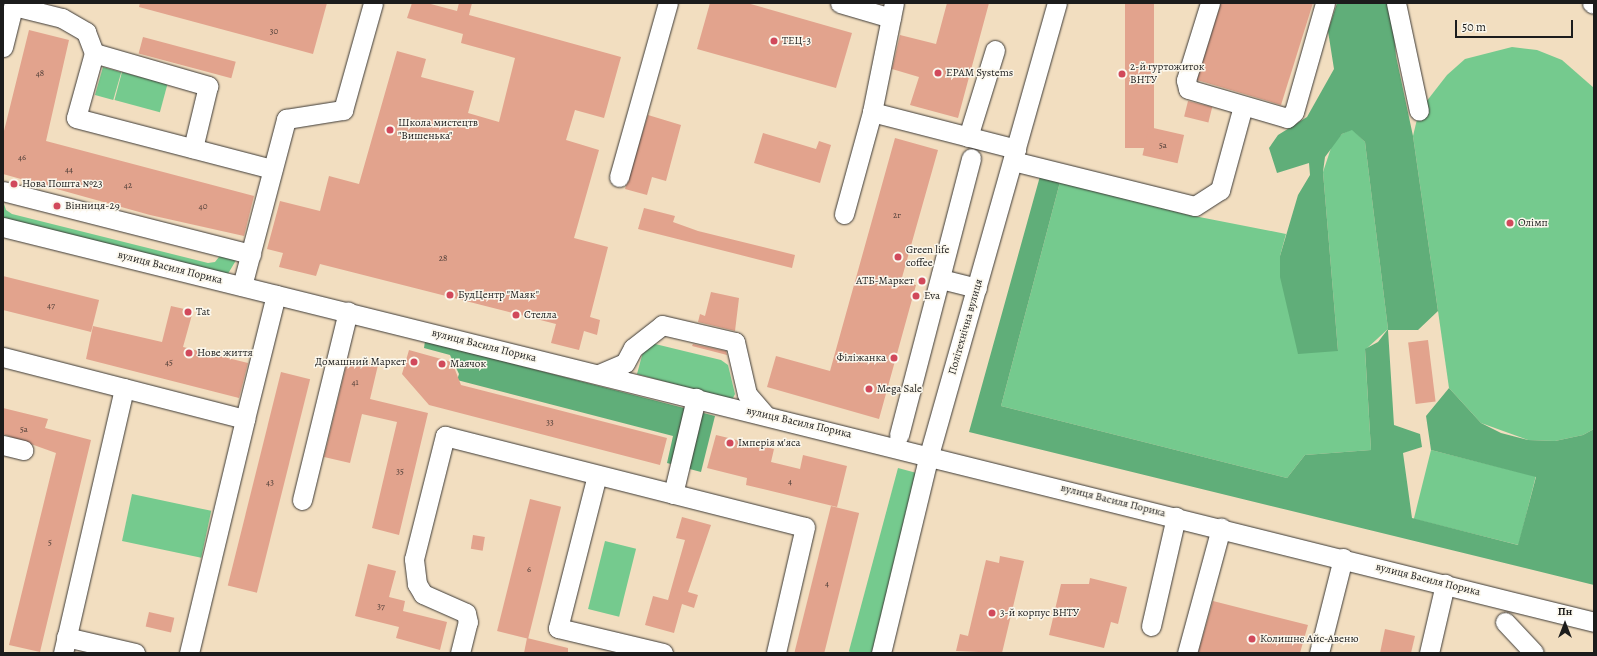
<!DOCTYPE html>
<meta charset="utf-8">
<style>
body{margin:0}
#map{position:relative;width:1597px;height:656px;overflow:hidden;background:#f2dec0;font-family:Alegreya,serif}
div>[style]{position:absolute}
.green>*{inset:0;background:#75ca8e;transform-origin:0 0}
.forest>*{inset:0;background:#60ae79}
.building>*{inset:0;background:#e2a38d;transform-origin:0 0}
.roads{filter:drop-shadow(0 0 1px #3c3935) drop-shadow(0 0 1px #3c3935)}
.minor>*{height:19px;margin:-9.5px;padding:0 9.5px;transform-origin:9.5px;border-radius:9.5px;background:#fff}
.dots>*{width:11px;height:11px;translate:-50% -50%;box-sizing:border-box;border:2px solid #fbf7ec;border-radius:50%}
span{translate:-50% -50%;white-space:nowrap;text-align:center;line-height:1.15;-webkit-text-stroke:3px #fbf7ec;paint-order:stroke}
.number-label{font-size:9px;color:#4e3e38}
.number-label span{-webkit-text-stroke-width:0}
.poi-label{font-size:11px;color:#1c1c1c}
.left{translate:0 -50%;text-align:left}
.right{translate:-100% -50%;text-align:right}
.street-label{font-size:11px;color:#1c1c1c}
.frame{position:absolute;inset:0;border:4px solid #1c1c1c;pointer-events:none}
.north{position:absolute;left:1545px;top:604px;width:40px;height:40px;-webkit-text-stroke:3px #fbf7ec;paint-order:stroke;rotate:0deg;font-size:11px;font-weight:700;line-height:16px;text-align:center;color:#1c1c1c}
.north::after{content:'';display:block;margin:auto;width:14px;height:18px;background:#1c1c1c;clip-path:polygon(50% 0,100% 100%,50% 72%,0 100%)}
.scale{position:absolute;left:1455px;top:20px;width:118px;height:18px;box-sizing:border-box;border:2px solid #1c1c1c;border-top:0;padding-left:5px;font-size:12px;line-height:14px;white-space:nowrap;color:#1c1c1c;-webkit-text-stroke:3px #fbf7ec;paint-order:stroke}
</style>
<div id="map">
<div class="green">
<div style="clip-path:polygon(1512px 47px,1537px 50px,1562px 60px,1594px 88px,1594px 429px,1583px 435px,1555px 441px,1528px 440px,1481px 423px,1449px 388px,1413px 136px,1419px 111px,1447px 75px,1465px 59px)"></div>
<div style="left:103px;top:67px;width:19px;height:29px;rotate:16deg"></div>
<div style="left:122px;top:72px;width:47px;height:29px;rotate:15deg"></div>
<div style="clip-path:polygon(1352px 129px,1365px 142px,1388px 329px,1365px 350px,1371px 450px,1305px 455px,1287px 478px,1001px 406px,1060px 182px,1189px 215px,1286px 234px,1280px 256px,1338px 351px,1323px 172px,1332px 145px,1342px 134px)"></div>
<div style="clip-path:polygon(3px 201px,6px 210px,12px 214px,208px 263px,215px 262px,226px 248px,241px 252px,226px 277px,3px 227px)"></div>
<div style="clip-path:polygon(651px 343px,721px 360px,728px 365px,735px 394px,732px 400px,637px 374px,643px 352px)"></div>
<div style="left:1431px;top:450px;width:108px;height:71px;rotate:14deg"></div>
<div style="left:898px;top:468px;width:28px;height:190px;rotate:15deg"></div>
<div style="left:132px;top:494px;width:81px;height:48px;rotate:12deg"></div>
<div style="left:605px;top:541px;width:32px;height:70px;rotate:14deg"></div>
</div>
<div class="forest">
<div style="clip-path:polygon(1337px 3px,1391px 3px,1396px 56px,1413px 136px,1438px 311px,1418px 330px,1388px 330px,1394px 425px,1420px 434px,1422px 447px,1403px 453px,1412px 518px,1518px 545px,1536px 477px,1431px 450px,1426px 416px,1449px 388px,1481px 423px,1501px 433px,1528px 440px,1555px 441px,1583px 435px,1594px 429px,1594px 585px,969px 432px,1042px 169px,1060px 182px,1001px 406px,1287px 478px,1305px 455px,1371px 450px,1365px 349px,1378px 342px,1388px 329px,1365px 142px,1352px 130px,1342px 134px,1325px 157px,1323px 172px,1338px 351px,1298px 354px,1280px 277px,1280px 256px,1298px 195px,1310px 175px,1309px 163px,1277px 173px,1269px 148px,1278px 135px,1307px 117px,1334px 69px,1328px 31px)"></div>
<div style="clip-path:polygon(425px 341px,715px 416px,701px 472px,667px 463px,673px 436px,457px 380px,459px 374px,450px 355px,424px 348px)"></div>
</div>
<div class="building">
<div style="clip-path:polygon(140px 3px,327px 3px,313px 54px,139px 7px)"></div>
<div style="clip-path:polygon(412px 3px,427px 3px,457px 11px,459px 3px,472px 3px,469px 15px,621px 57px,604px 118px,575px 110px,566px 140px,599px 150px,574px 238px,608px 247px,590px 317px,600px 320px,597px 335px,584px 331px,579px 350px,551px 343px,556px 324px,320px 264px,316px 276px,279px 267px,283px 253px,267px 249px,280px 201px,320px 211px,329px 176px,359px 184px,397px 51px,426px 59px,421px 77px,474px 91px,468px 113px,499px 122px,515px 58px,461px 43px,463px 34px,407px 18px)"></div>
<div style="clip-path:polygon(710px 3px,747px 3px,852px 33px,836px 88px,697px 49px)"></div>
<div style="clip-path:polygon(947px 3px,989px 3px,958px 118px,910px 105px,919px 77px,892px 69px,900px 35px,936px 44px)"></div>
<div style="left:1125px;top:3px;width:29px;height:145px"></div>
<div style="clip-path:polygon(1221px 3px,1313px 3px,1281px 105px,1197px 80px)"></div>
<div style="clip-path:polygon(29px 30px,69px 40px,46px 141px,254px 196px,244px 236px,150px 215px,3px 174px,3px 135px)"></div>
<div style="left:143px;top:37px;width:96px;height:17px;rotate:15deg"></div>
<div style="left:1188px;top:101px;width:25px;height:16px;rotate:14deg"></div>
<div style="clip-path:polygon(648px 115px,681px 125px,666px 181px,652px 177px,647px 195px,625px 189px)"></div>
<div style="left:1149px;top:127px;width:36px;height:29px;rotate:13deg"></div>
<div style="clip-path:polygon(763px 133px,816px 149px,819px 141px,831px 145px,820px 183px,754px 163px)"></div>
<div style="clip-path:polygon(895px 138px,938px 150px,901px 281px,916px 285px,879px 419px,767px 387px,776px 356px,830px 371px)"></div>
<div style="clip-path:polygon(644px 208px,675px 216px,673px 222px,698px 231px,795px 255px,792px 268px,638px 229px)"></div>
<div style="left:3px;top:276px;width:99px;height:33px;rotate:14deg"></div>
<div style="clip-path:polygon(711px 292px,739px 298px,735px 331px,698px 322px,700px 314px,705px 316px)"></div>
<div style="clip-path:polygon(171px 306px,193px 311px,183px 347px,248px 363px,239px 398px,86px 359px,93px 326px,162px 342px)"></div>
<div style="left:1428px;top:340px;width:62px;height:20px;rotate:83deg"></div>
<div style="clip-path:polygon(693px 344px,726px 351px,727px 355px,692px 346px)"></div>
<div style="clip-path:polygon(409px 350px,452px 362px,461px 385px,667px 438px,660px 465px,429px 405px,402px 374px)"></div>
<div style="clip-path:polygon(348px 358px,378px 365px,370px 399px,428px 413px,399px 535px,372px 528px,397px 422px,362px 414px,350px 463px,324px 457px)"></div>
<div style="left:281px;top:372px;width:30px;height:220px;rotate:14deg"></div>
<div style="clip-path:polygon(3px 408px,48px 419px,45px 428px,91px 440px,40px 652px,9px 645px,56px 453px,3px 434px)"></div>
<div style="clip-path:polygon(716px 435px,774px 449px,771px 462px,800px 469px,803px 455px,847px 466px,837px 507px,746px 485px,747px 478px,707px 468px)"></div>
<div style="left:530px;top:499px;width:32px;height:136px;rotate:14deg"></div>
<div style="left:831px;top:506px;width:29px;height:151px;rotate:14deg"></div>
<div style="clip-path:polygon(682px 517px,711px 525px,688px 592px,698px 595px,694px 608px,682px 604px,674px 633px,645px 625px,653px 596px,668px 600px,685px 540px,676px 538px)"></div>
<div style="left:473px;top:535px;width:12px;height:14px;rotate:9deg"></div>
<div style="clip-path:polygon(1000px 556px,1024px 561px,1002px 653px,956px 651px,960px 634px,968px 636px,986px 560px,999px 563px)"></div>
<div style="clip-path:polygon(368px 564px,396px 571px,389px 597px,405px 601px,403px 611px,447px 622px,440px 650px,396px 638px,399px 627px,355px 616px)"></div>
<div style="clip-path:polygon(1090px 578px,1127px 587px,1118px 624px,1111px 622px,1104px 648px,1049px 635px,1061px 584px,1089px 584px)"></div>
<div style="clip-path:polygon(1213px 601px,1308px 625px,1300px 653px,1198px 653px)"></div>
<div style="left:149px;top:612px;width:26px;height:15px;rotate:13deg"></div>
<div style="clip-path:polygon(1385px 629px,1415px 636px,1411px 653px,1380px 653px)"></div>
<div style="clip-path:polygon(527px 638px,568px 648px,568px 653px,524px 653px)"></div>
</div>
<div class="roads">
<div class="minor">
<div style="left:840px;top:3px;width:53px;rotate:16.4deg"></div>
<div style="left:1210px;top:3px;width:81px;rotate:107.3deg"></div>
<div style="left:1186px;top:80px;width:9px;rotate:77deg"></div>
<div style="left:1188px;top:89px;width:103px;rotate:16.3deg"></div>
<div style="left:1287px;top:118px;width:9px;rotate:-41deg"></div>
<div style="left:1294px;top:112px;width:113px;rotate:-74.1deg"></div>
<div style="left:1396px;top:3px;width:110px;rotate:78deg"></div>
<div style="left:1592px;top:3px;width:2px;rotate:27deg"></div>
<div style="left:14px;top:6px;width:49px;rotate:14deg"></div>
<div style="left:62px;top:18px;width:28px;rotate:30deg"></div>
<div style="left:86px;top:32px;width:22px;rotate:69deg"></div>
<div style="left:94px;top:53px;width:67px;rotate:105.5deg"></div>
<div style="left:76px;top:118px;width:203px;rotate:14.6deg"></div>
<div style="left:3px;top:47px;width:45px;rotate:-76deg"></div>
<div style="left:94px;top:53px;width:119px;rotate:16.1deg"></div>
<div style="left:208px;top:86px;width:64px;rotate:103.6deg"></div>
<div style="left:872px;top:112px;width:149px;rotate:14.4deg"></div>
<div style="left:968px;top:137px;width:91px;rotate:-72.8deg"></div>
<div style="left:1013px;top:161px;width:187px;rotate:13.9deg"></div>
<div style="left:1195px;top:206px;width:30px;rotate:-33deg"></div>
<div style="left:1220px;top:190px;width:87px;rotate:-74.7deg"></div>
<div style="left:619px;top:177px;width:181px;rotate:-74.3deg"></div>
<div style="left:3px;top:191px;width:256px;rotate:14.3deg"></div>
<div style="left:844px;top:214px;width:106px;rotate:-74.6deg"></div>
<div style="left:872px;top:112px;width:111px;rotate:-78.6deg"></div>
<div style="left:3px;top:227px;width:1639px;rotate:13.94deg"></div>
<div style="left:941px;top:279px;width:37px;rotate:14deg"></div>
<div style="left:242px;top:286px;width:173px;rotate:-75.2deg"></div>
<div style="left:286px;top:119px;width:58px;rotate:-9deg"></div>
<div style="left:343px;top:110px;width:111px;rotate:-74.3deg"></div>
<div style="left:3px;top:357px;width:250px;rotate:14.4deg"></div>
<div style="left:245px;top:419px;width:128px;rotate:-76deg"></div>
<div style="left:599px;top:374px;width:28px;rotate:-23deg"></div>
<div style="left:625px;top:363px;width:17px;rotate:-62deg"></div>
<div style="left:633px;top:348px;width:37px;rotate:-38deg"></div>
<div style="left:662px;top:325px;width:75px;rotate:13.1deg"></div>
<div style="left:735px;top:342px;width:53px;rotate:77deg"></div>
<div style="left:747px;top:394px;width:28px;rotate:49deg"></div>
<div style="left:899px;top:435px;width:286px;rotate:-75.4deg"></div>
<div style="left:3px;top:445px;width:21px;rotate:14deg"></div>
<div style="left:597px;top:475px;width:158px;rotate:104.3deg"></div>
<div style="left:558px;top:628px;width:108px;rotate:13.4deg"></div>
<div style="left:673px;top:494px;width:99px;rotate:-76.5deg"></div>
<div style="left:302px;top:500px;width:194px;rotate:-76.3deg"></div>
<div style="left:1505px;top:622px;width:42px;rotate:46.9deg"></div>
<div style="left:1151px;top:626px;width:112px;rotate:-77.1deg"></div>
<div style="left:66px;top:637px;width:71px;rotate:13.1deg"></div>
<div style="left:63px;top:653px;width:272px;rotate:-77deg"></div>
<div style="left:189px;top:653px;width:241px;rotate:-76.5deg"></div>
<div style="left:460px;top:653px;width:32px;rotate:-76deg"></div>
<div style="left:468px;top:622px;width:9px;rotate:-103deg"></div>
<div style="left:466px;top:613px;width:47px;rotate:-156.2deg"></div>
<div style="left:423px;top:594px;width:12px;rotate:-121deg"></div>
<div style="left:417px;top:584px;width:25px;rotate:-97deg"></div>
<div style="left:414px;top:559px;width:127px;rotate:-75.9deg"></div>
<div style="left:445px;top:436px;width:371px;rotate:14.2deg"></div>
<div style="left:805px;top:527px;width:129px;rotate:103deg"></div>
<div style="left:881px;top:653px;width:204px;rotate:-76.4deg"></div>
<div style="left:929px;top:455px;width:470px;rotate:-74.2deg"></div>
<div style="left:1187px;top:653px;width:130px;rotate:-74.8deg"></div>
<div style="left:1319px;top:653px;width:98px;rotate:-75.8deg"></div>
<div style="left:1429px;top:653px;width:71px;rotate:-76.9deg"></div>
</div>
</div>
<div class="dots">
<div style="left:774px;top:41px;background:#d1495b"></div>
<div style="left:938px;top:73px;background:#d1495b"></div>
<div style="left:1122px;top:74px;background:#d1495b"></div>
<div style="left:390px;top:130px;background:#d1495b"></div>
<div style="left:14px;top:184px;background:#d1495b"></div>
<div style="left:57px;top:206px;background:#d1495b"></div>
<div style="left:1510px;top:223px;background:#d1495b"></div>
<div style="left:898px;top:257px;background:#d1495b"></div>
<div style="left:922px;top:281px;background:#d1495b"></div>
<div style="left:450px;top:295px;background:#d1495b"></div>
<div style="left:916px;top:296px;background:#d1495b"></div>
<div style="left:188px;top:312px;background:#d1495b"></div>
<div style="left:516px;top:315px;background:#d1495b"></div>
<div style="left:189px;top:353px;background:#d1495b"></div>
<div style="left:894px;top:358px;background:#d1495b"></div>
<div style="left:414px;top:362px;background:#d1495b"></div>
<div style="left:442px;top:364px;background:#d1495b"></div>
<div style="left:869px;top:389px;background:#d1495b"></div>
<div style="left:730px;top:443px;background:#d1495b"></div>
<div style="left:992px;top:613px;background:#d1495b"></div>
<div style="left:1252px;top:639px;background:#d1495b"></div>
</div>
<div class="number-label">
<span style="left:274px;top:31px">30</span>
<span style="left:40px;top:73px">48</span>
<span style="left:1163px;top:145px">5а</span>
<span style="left:22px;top:157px">46</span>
<span style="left:69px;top:169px">44</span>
<span style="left:128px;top:185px">42</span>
<span style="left:203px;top:206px">40</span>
<span style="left:897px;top:215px">2г</span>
<span style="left:443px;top:258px">28</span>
<span style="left:51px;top:305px">47</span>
<span style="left:169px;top:362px">45</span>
<span style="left:355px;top:382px">41</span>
<span style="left:550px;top:422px">33</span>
<span style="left:24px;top:429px">5а</span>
<span style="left:400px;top:471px">35</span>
<span style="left:790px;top:481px">4</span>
<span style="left:270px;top:482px">43</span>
<span style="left:50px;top:542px">5</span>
<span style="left:529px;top:569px">6</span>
<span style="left:827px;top:583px">4</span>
<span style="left:381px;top:606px">37</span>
</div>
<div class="poi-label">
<span class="left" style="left:782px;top:41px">ТЕЦ-3</span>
<span class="left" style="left:1130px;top:74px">2-й гуртожиток<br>ВНТУ</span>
<span class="left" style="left:946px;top:73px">EPAM Systems</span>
<span class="left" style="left:398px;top:130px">Школа мистецтв<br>"Вишенька"</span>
<span class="left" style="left:22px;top:184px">Нова Пошта №23</span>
<span class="left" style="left:65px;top:206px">Вінниця-29</span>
<span class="left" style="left:1518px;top:223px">Олімп</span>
<span class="left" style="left:906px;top:257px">Green life<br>coffee</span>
<span class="right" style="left:914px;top:281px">АТБ-Маркет</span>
<span class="left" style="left:458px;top:295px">БудЦентр "Маяк"</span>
<span class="left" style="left:924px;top:296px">Eva</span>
<span class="left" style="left:196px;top:312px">Tat</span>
<span class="left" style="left:524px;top:315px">Стелла</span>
<span class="left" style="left:197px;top:353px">Нове життя</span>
<span class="right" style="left:886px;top:358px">Філіжанка</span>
<span class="right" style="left:406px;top:362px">Домашний Маркет</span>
<span class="left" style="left:450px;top:364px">Маячок</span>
<span class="left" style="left:877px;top:389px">Mega Sale</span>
<span class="left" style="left:738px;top:443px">Імперія м'яса</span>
<span class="left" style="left:1000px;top:613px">3-й корпус ВНТУ</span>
<span class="left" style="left:1260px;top:639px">Колишнє Айс-Авеню</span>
</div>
<div class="street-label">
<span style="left:170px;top:268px;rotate:14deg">вулиця Василя Порика</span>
<span style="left:966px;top:327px;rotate:-74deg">Політехнічна вулиця</span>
<span style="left:484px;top:346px;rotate:14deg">вулиця Василя Порика</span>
<span style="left:799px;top:423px;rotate:13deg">вулиця Василя Порика</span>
<span style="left:1113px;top:501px;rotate:14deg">вулиця Василя Порика</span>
<span style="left:1428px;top:580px;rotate:14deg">вулиця Василя Порика</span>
</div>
<div class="frame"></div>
<div class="north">Пн</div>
<div class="scale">50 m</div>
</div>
